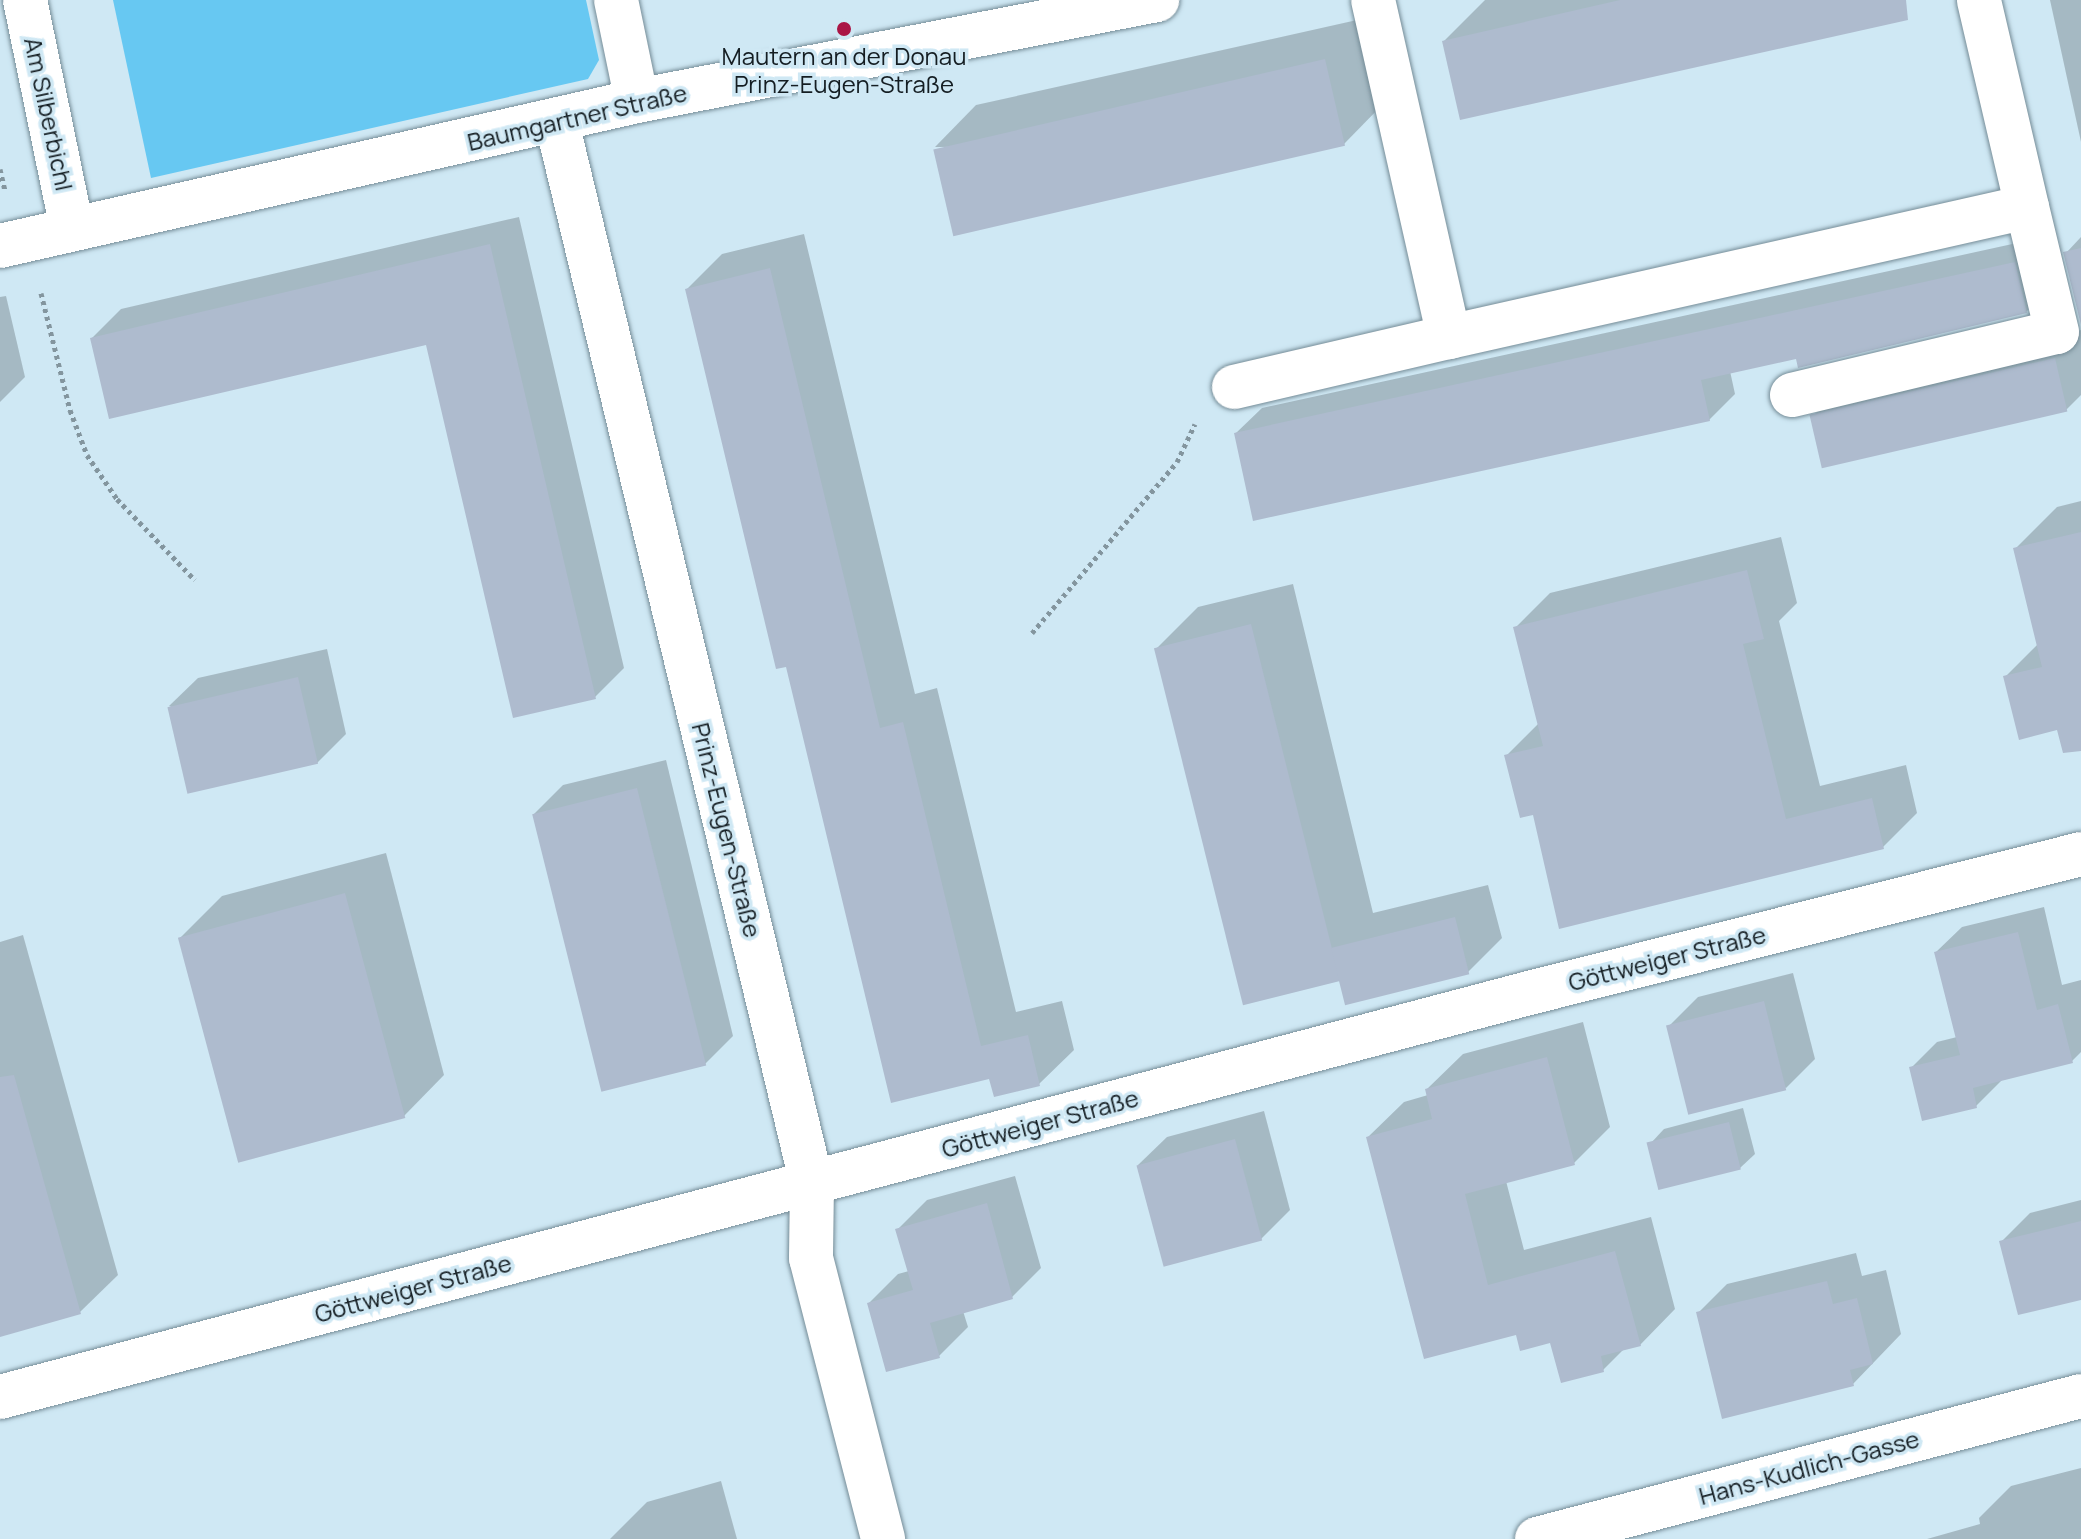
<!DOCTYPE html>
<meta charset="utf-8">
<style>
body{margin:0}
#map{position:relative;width:2081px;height:1539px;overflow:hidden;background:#cfe8f4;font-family:Manrope,sans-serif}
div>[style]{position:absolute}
.green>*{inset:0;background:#67c8f2}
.shadow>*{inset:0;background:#0003}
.building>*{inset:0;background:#aebbce;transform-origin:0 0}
.path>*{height:5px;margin-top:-2.5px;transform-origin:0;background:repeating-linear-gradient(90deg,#83959e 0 4px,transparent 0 8px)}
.roads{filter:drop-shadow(0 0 2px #758c97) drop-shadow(0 0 2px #758c97)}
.minor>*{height:44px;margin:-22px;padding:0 22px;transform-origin:22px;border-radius:22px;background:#fff}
.dots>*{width:22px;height:22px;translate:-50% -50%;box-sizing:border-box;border:4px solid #cfe8f4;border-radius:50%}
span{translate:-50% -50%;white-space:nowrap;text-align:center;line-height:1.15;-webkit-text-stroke:7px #cfe8f4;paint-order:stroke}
.poi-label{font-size:24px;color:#141d22}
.street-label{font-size:24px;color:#141d22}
</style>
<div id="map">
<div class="green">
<div style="clip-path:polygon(113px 0,586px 0,599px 60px,588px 79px,151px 178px)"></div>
</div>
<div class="shadow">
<div style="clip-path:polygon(1485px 0,1898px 0,1444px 41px)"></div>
<div style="clip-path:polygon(2050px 0,2081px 0,2081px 142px)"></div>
<div style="clip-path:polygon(1366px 18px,1385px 102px,1344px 144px,935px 147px,976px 105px)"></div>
<div style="clip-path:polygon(519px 217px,624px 668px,595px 697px,427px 343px,92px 338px,121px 309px)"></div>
<div style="clip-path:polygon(804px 234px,915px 694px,937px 688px,1016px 1012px,1062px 1001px,1074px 1050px,1039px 1084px,991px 1077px,788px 664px,687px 289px,722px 254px)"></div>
<div style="clip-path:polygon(2081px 237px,2081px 317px,2066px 253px)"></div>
<div style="clip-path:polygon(2040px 238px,2052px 286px,2026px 312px,1730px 371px,1735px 394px,1709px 420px,1236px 433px,1262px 408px)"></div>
<div style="clip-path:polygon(6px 296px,25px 377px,0 402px,0 297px)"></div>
<div style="clip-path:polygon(2081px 330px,2081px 395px,2066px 410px,1812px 417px,1837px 392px)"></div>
<div style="clip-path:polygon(2081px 501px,2081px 723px,2005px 677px,2038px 644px,2015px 549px,2057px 507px)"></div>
<div style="clip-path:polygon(1781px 537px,1797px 603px,1779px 621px,1820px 786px,1906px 765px,1917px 813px,1883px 847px,1534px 813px,1506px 756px,1539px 723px,1516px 627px,1550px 593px)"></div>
<div style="clip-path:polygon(1293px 584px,1373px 913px,1488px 885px,1502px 938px,1468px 972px,1338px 979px,1156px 649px,1198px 607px)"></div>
<div style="clip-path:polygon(327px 649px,346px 734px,317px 763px,169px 706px,198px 678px)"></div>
<div style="clip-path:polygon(666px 760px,733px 1036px,704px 1065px,534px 814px,563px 785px)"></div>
<div style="clip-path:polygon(386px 853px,444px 1075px,403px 1117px,180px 938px,222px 896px)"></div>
<div style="clip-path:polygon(2044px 907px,2062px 985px,2081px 980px,2081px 1052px,2072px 1061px,2002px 1080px,1976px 1106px,1911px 1068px,1937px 1042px,1957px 1037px,1936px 952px,1962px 927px)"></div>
<div style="clip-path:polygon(23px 935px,118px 1275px,80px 1312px,0 1335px,0 942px)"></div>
<div style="clip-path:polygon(1793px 973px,1815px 1059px,1786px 1088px,1669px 1026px,1698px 997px)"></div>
<div style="clip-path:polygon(1583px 1022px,1610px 1127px,1574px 1163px,1506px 1181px,1524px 1250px,1651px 1217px,1675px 1309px,1640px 1345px,1625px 1348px,1603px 1370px,1552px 1340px,1517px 1333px,1368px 1137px,1404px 1102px,1428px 1095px,1427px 1089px,1463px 1054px)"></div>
<div style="clip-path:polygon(1743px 1108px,1755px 1154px,1740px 1168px,1650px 1144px,1664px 1129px)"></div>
<div style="clip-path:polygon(1264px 1111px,1290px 1210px,1261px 1239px,1138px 1165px,1167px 1137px)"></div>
<div style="clip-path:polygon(1015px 1176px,1041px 1268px,1012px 1297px,963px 1311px,968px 1327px,939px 1356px,869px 1303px,898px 1274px,909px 1271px,898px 1229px,927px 1200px)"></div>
<div style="clip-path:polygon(2081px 1200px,2081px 1297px,2001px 1242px,2030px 1213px)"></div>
<div style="clip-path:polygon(1856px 1253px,1862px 1276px,1886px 1270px,1901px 1334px,1853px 1384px,1698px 1313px,1727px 1284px)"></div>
<div style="clip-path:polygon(2081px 1468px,2081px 1539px,1927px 1539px,1980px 1524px,1979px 1518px,2011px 1486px)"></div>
<div style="clip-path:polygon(721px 1481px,737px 1539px,610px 1539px,647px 1502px)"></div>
</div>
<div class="building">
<div style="clip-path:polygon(1620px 0,1906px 0,1908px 20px,1460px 120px,1442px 41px)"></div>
<div style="left:1325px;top:59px;width:89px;height:402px;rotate:77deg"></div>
<div style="clip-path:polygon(490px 244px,596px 699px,513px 718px,426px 345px,109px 419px,90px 338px)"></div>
<div style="clip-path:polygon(2081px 248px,2081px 325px,2063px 252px)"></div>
<div style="clip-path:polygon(2015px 262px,2027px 313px,1798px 368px,1796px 359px,1701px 380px,1710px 421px,1253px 521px,1234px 433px)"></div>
<div style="clip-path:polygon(770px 268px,880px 728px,903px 722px,981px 1046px,1028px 1035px,1040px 1086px,994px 1097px,989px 1079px,891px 1103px,786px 667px,776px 669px,685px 289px)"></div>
<div style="left:2055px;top:358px;width:55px;height:252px;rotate:77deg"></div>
<div style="clip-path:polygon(2081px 532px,2081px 751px,2063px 753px,2057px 730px,2019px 740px,2003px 676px,2042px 667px,2013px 548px)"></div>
<div style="clip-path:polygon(1747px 570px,1764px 639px,1743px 644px,1786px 819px,1872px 798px,1884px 849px,1559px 929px,1533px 815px,1520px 818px,1504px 755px,1543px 746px,1513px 627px)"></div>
<div style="left:1251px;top:624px;width:368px;height:100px;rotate:76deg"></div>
<div style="left:298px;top:677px;width:89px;height:134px;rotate:77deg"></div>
<div style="left:637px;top:788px;width:286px;height:108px;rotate:76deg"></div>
<div style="left:345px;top:893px;width:233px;height:173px;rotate:75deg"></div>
<div style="left:1455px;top:917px;width:59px;height:128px;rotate:76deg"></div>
<div style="clip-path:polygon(2018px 932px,2037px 1010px,2058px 1004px,2073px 1063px,1973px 1088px,1977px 1108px,1922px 1121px,1909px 1067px,1960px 1055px,1934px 952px)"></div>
<div style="left:1764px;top:1001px;width:92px;height:101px;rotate:76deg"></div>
<div style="clip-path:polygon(1547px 1057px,1575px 1165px,1465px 1194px,1488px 1285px,1615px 1251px,1641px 1346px,1601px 1356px,1604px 1372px,1561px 1383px,1550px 1343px,1520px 1351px,1516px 1335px,1424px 1359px,1366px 1137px,1432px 1119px,1425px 1089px)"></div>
<div style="clip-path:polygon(14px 1075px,81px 1314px,0 1337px,0 1077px)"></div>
<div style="left:1729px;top:1122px;width:49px;height:85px;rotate:76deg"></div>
<div style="left:1235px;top:1139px;width:105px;height:102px;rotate:75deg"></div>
<div style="clip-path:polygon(987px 1203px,1013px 1299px,930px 1323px,940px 1358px,886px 1372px,867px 1303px,913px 1290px,895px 1229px)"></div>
<div style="clip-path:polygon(2081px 1221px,2081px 1300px,2018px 1315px,1999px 1241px)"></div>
<div style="clip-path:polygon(1827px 1281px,1833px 1304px,1857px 1298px,1873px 1364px,1850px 1370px,1854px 1386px,1722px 1419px,1696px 1312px)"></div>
</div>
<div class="path">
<div style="left:0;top:169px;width:23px;rotate:77deg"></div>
<div style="left:41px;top:293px;width:121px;rotate:76.1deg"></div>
<div style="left:70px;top:410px;width:48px;rotate:69.3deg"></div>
<div style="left:87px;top:455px;width:53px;rotate:55.7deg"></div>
<div style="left:117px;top:499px;width:112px;rotate:46.1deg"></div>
<div style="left:1032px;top:633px;width:224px;rotate:-49.7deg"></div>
<div style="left:1177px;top:462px;width:42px;rotate:-64.7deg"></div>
</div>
<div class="roads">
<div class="minor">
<div style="left:25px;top:0;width:234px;rotate:78.4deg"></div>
<div style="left:616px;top:0;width:103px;rotate:78.3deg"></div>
<div style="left:557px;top:123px;width:1091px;rotate:76.49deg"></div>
<div style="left:812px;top:1184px;width:74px;rotate:90.8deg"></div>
<div style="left:811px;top:1258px;width:290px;rotate:75.6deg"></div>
<div style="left:0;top:246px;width:653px;rotate:-12.82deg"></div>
<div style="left:637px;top:101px;width:530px;rotate:-10.99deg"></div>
<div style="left:1449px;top:337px;width:592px;rotate:-12.68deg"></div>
<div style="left:2027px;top:207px;width:212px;rotate:-103.1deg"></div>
<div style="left:1234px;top:387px;width:221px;rotate:-13.1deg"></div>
<div style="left:1449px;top:337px;width:345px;rotate:-102.7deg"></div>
<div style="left:1792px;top:395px;width:272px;rotate:-13.4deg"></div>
<div style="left:2057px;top:332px;width:129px;rotate:-103.5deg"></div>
<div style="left:0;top:1397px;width:1581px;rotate:-14.8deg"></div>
<div style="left:1529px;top:993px;width:569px;rotate:-14.13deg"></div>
<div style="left:1537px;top:1539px;width:562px;rotate:-14.73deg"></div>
</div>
</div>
<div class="dots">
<div style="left:844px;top:29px;background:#aa1545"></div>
</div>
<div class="poi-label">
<span style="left:844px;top:70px">Mautern an der Donau<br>Prinz-Eugen-Straße</span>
</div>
<div class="street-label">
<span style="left:49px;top:114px;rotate:78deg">Am Silberbichl</span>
<span style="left:577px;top:117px;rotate:-13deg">Baumgartner Straße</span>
<span style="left:727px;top:830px;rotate:76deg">Prinz-Eugen-Straße</span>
<span style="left:1667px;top:958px;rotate:-14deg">Göttweiger Straße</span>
<span style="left:1040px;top:1123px;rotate:-15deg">Göttweiger Straße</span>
<span style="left:413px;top:1288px;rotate:-15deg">Göttweiger Straße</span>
<span style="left:1809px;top:1467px;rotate:-15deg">Hans-Kudlich-Gasse</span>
</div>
</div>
